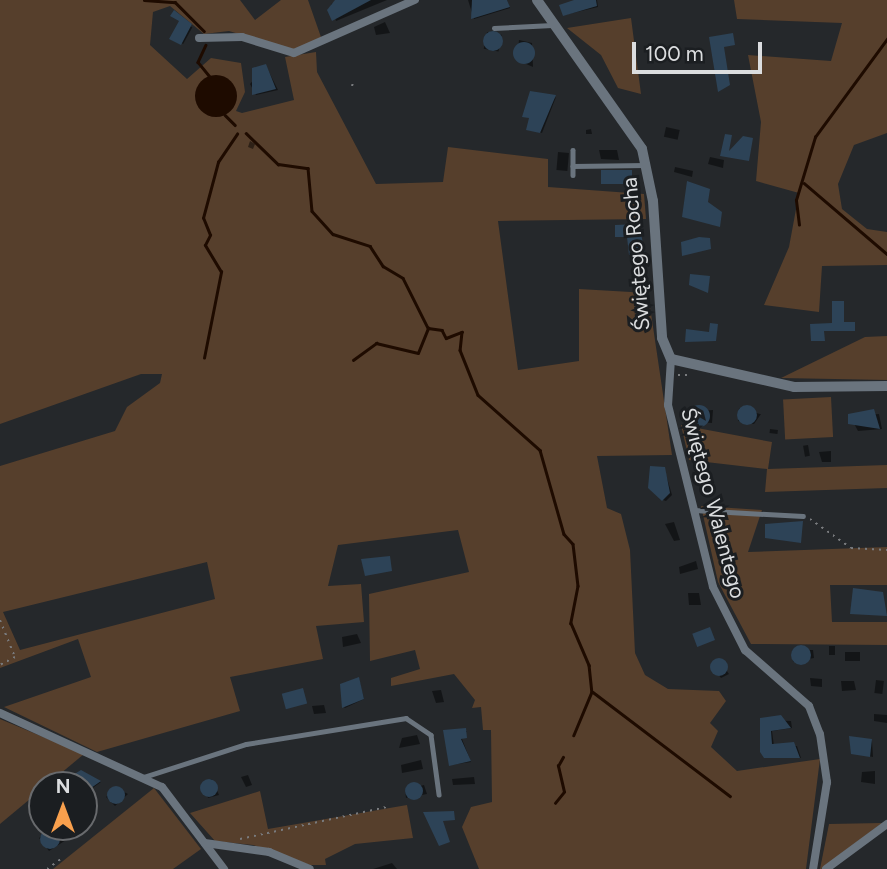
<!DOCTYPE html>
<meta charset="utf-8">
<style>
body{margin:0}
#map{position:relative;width:887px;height:869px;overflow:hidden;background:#25282b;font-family:Figtree,sans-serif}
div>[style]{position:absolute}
.green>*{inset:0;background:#563f2c;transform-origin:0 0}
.water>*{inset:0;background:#1e0b00}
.round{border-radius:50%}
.shadow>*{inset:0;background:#0007;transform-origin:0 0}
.stream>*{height:2.5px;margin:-1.25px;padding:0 1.25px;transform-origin:1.25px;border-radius:1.25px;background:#1e0b00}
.building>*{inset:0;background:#2d4357;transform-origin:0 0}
.path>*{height:2px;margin-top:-1px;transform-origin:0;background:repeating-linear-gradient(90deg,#797b7e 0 2px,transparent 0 7px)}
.service>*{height:4.5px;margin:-2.25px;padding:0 2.25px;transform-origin:2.25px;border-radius:2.25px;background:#6a747e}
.minor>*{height:8px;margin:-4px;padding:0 4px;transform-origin:4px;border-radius:4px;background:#6a747e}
.tertiary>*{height:10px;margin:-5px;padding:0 5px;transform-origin:5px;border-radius:5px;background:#6a747e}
span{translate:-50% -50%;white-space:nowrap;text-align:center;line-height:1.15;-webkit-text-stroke:6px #1b1e21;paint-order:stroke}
.street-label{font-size:21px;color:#dbdddf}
.north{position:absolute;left:28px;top:771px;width:70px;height:70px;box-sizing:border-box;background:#1b1e21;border:2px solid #686a6d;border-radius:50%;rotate:0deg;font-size:19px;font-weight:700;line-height:28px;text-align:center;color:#dbdddf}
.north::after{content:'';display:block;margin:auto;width:24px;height:32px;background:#f9a04d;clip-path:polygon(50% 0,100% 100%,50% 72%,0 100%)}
.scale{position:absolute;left:632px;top:42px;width:130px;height:32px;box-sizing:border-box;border:4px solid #dbdddf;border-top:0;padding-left:9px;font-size:21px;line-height:24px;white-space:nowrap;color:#dbdddf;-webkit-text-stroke:5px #1b1e21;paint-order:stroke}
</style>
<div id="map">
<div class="green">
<div style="clip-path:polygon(evenodd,0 0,240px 0,255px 20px,281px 0,308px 0,322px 40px,292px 50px,229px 31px,204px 34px,170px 6px,153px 12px,150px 45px,187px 79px,211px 58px,241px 63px,245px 92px,236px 111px,242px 113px,294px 100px,285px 57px,316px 52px,317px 72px,376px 184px,443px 182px,448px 147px,548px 159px,548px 187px,644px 194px,646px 219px,498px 221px,518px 370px,579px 361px,579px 289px,648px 293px,672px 455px,597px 456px,607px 508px,621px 514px,630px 550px,635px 653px,645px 675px,668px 689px,719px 691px,726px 701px,710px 723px,718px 731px,711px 747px,737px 771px,820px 759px,806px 869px,479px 869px,462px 827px,471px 807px,492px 802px,491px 730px,483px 730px,481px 707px,472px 708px,475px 700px,454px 674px,391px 686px,391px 678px,420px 669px,415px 650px,370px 661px,369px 594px,469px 572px,458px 530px,338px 545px,328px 586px,361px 584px,364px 622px,316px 626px,323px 659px,230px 677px,240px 711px,97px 752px,4px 707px,91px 677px,78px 639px,0 668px,0 466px,115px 431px,127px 407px,160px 383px,162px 374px,141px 374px,0 424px,0 0,207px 562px,215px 599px,20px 650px,3px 612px,207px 562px)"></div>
<div style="clip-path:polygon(734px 0,887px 0,887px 133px,854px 145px,838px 184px,842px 209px,867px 229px,887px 232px,887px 265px,822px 266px,819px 312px,764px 305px,789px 247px,799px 193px,756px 181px,761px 122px,748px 55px,831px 61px,842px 23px,737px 19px)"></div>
<div style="clip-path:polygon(631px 18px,641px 94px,618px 88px,601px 55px,567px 28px)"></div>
<div style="clip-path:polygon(887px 336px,887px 380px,781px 378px,865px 337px)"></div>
<div style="left:831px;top:397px;width:40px;height:48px;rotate:87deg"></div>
<div style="clip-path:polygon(681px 425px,772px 442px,768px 469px,887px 465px,887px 488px,765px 492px,767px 469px,689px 460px)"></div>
<div style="clip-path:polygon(701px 506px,762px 510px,748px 552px,887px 547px,887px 585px,830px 585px,832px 622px,887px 622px,887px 645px,751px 644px,718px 582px)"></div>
<div style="clip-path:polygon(0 719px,84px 754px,0 824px)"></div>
<div style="clip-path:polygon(154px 788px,201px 849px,173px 869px,53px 869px)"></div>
<div style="clip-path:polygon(260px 791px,268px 829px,407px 805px,413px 838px,355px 844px,325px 859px,326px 865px,310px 865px,253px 845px,215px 841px,190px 813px)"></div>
<div style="clip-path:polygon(882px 823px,821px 869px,820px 869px,829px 824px)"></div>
</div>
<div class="water">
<div class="round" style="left:195px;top:75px;width:42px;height:42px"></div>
</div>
<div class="shadow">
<div style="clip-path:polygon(346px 0,387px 0,336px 21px,331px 4px)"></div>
<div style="clip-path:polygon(468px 0,507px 0,510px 8px,474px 19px)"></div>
<div style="clip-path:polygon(577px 0,597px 0,598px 7px,564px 15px)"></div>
<div style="left:181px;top:21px;width:13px;height:19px;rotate:29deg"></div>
<div style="clip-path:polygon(385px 22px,390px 33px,376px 35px,374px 27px)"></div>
<div style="left:487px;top:32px;width:15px;height:17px;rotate:11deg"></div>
<div style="clip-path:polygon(519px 40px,532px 43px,533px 67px,517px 60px)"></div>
<div style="clip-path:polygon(266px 66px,278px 90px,256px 95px,250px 84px)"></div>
<div style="clip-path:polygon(556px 97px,542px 133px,528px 129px,531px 118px)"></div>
<div style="left:666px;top:127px;width:14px;height:10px;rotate:12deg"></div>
<div style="clip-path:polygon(591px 129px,592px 134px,586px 134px,586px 130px)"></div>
<div style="clip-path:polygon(250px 141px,255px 144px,253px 149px,248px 147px)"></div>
<div style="clip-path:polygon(599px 150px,617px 150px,619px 160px,601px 159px)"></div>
<div style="left:558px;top:152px;width:11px;height:18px;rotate:5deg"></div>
<div style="clip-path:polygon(710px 157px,724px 160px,723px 168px,708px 164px)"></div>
<div style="clip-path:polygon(675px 167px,693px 171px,692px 177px,674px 172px)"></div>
<div style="clip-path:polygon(739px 408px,760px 414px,761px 414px,754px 424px,738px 421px)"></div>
<div style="clip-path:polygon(713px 410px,712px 423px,687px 421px,687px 412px)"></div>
<div style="clip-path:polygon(879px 414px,882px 429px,858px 431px,850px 416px)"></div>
<div style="left:770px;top:429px;width:8px;height:4px;rotate:7deg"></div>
<div style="left:808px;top:445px;width:11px;height:5px;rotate:80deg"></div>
<div style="clip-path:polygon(831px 451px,831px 462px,822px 462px,819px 452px)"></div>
<div style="clip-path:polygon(664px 468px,672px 495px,666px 501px,663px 500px)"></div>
<div style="clip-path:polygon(674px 522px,680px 540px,674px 541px,665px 524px)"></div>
<div style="clip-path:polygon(696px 561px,698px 569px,680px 574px,679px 567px)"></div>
<div style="clip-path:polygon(688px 593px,699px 593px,701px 605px,689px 605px)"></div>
<div style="clip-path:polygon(357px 634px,361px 643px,343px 647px,342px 637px)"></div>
<div style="left:829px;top:646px;width:6px;height:9px"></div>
<div style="clip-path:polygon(792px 650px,813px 650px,814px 658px,793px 662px)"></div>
<div style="left:845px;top:652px;width:15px;height:9px"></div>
<div style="clip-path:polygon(721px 663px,729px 674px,721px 678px,711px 665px)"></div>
<div style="clip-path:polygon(810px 678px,822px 679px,822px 687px,811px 686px)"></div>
<div style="clip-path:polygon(359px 679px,364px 699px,345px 708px,344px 707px)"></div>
<div style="left:876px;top:680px;width:8px;height:13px;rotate:7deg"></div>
<div style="clip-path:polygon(841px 681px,854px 681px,856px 690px,842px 691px)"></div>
<div style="clip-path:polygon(441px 690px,444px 702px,436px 703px,432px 691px)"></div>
<div style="clip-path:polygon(324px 705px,326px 713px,314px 714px,312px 706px)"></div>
<div style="clip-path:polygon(874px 714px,887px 715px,887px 723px,874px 721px)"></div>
<div style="clip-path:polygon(762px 720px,791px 721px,792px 728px,772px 731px,774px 746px,797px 746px,801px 758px,766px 757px)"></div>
<div style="clip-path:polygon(445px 731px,467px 731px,462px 739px,471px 762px,450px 765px)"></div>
<div style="clip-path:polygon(417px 735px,420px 744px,399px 748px,402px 738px)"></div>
<div style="clip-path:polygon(872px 741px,873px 757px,853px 753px)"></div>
<div style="clip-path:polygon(421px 760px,423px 769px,402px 773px,401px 765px)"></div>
<div style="clip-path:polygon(875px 771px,875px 784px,861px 782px,862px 772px)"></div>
<div style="clip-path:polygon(86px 775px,101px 782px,87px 792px,72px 778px)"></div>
<div style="clip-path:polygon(248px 775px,252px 785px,246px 787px,241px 777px)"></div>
<div style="clip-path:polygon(474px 777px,475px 784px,453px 785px,452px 779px)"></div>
<div style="clip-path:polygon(212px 779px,219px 795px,208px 798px,204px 781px)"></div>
<div style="clip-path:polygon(424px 785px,427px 794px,406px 798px,405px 790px)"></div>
<div style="clip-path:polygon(116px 788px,128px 794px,115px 806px,106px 797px)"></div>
<div style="clip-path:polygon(72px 827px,80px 831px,49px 851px,39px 838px,50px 830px,61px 838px)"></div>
<div style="clip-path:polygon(392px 863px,397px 869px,373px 869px)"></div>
</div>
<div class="stream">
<div style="left:144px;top:0;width:31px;rotate:4deg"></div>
<div style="left:175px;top:2px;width:41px;rotate:45deg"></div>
<div style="left:206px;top:45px;width:19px;rotate:115deg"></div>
<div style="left:198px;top:62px;width:19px;rotate:51deg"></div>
<div style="left:225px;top:115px;width:14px;rotate:45deg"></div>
<div style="left:246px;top:133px;width:45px;rotate:44.1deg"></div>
<div style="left:278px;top:164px;width:30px;rotate:8deg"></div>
<div style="left:308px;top:168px;width:43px;rotate:84.7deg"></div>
<div style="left:312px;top:211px;width:31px;rotate:48deg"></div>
<div style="left:333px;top:234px;width:39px;rotate:18deg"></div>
<div style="left:370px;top:246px;width:24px;rotate:57deg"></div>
<div style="left:383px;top:266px;width:23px;rotate:31deg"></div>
<div style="left:403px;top:278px;width:56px;rotate:63.4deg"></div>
<div style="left:428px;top:328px;width:14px;rotate:8deg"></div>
<div style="left:442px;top:330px;width:9px;rotate:63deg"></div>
<div style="left:446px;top:338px;width:17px;rotate:-21deg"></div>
<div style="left:462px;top:332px;width:18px;rotate:96deg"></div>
<div style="left:460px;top:350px;width:48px;rotate:68.2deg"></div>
<div style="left:478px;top:395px;width:83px;rotate:41.6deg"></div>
<div style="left:540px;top:450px;width:87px;rotate:74.1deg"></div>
<div style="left:564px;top:534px;width:13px;rotate:48deg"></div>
<div style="left:573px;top:544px;width:42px;rotate:83.2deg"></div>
<div style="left:578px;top:586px;width:38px;rotate:101deg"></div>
<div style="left:571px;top:623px;width:46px;rotate:66.8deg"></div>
<div style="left:589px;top:665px;width:27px;rotate:84deg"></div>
<div style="left:592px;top:692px;width:47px;rotate:112.7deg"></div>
<div style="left:804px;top:183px;width:109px;rotate:40.5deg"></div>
<div style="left:799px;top:225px;width:25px;rotate:-97deg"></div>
<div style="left:796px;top:200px;width:66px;rotate:-73.2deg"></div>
<div style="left:815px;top:137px;width:122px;rotate:-53.7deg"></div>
<div style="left:204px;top:358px;width:88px;rotate:-78.8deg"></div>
<div style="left:221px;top:272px;width:31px;rotate:-121deg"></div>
<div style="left:205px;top:245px;width:11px;rotate:-63deg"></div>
<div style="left:210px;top:235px;width:18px;rotate:-112deg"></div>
<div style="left:203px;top:218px;width:58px;rotate:-75deg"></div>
<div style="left:218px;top:162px;width:34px;rotate:-56deg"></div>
<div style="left:353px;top:360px;width:29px;rotate:-36deg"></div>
<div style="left:376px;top:343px;width:43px;rotate:13.4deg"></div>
<div style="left:418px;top:353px;width:27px;rotate:-68deg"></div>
<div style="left:593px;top:692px;width:172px;rotate:37.2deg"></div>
<div style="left:555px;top:803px;width:14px;rotate:-51deg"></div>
<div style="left:564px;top:792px;width:27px;rotate:-103deg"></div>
<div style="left:558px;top:766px;width:10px;rotate:-61deg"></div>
</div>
<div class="building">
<div style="clip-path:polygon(335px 0,371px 0,332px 21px,327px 10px)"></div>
<div style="clip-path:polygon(472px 0,507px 0,510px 7px,471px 19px)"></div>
<div style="clip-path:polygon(574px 0,596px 0,597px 6px,563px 16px,559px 5px)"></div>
<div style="clip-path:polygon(174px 10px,192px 24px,181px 45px,169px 39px,179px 21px,170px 16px)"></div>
<div class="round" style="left:483px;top:31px;width:20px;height:20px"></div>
<div style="clip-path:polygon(733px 33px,735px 45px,724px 47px,730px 85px,718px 92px,709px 37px)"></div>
<div class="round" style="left:513px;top:42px;width:22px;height:22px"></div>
<div style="clip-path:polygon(266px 64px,276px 89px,252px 95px,252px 68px)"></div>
<div style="clip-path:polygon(530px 91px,556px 95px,540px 133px,526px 130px,529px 118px,522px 117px)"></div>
<div style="clip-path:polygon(725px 134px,732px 135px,729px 151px,743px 136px,753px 138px,749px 161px,720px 156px)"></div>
<div style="left:601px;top:170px;width:31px;height:14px"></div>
<div style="clip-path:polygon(687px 181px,710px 189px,708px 202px,722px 212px,720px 227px,682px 217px)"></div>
<div style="clip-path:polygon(639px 224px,645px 253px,629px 255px,627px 237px,615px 237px,615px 225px)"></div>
<div style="clip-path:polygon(699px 237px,710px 238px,711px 249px,682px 256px,681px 242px)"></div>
<div style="clip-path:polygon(690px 274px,710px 276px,708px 293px,689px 285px)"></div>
<div style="clip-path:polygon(832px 301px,844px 301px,844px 322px,855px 322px,855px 331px,824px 331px,825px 341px,811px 341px,810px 324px,832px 323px)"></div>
<div style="clip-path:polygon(710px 323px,718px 324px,716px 341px,685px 342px,686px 329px,709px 332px)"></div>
<div class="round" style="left:737px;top:405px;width:20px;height:20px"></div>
<div class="round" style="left:688px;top:405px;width:22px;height:22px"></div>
<div style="clip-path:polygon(874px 409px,880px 429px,848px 424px,848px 414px)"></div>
<div style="clip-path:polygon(650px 466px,665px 467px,670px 493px,662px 501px,648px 488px)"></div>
<div style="clip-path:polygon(803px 521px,801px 543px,765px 538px,765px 524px)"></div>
<div style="clip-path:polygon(390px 556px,392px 571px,365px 576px,361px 559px)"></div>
<div style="clip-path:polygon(853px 588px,883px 592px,887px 616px,850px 614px)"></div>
<div style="left:710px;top:627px;width:14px;height:19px;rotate:69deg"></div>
<div class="round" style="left:791px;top:645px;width:20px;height:20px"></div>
<div class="round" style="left:710px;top:658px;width:18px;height:18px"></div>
<div style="clip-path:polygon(359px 677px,364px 699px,342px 708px,340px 684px)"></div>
<div style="left:303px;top:688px;width:16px;height:22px;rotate:75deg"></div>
<div style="clip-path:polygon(781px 715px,791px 728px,771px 731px,772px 744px,794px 742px,800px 758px,764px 758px,760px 752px,760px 718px)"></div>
<div style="clip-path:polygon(466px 728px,467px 738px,461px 739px,471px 761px,449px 766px,443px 730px)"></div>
<div style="clip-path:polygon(849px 736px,872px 739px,870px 757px,851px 754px)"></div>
<div style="clip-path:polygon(81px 770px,101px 781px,84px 793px,84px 785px,68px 778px)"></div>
<div class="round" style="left:200px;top:779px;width:18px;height:18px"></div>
<div class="round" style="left:405px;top:782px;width:18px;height:18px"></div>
<div class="round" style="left:107px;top:786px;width:18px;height:18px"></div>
<div style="clip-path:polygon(454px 811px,455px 820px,443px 821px,450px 842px,439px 846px,423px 812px)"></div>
<div class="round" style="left:40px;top:829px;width:20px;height:20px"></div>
</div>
<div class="path">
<div style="left:352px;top:86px;width:7px;rotate:-74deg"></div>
<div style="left:678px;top:375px;width:9px"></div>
<div style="left:810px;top:519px;width:50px;rotate:35.3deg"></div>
<div style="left:851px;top:548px;width:36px;rotate:3deg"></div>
<div style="left:0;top:620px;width:40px;rotate:68deg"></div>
<div style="left:15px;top:657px;width:17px;rotate:152deg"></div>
<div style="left:240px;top:839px;width:150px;rotate:-12.3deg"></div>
<div style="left:47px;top:869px;width:17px;rotate:-36deg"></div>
</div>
<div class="service">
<div style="left:494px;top:28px;width:58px;rotate:-3deg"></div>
<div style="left:573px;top:150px;width:16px;rotate:90deg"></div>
<div style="left:573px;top:166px;width:73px;rotate:-0.8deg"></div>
<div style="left:573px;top:166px;width:9px;rotate:90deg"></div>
<div style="left:694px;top:510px;width:109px;rotate:3.2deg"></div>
<div style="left:144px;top:777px;width:107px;rotate:-17.9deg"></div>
<div style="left:246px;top:744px;width:162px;rotate:-9.2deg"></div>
<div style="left:406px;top:718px;width:30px;rotate:34deg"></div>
<div style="left:431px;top:735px;width:60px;rotate:82.3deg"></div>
</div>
<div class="minor">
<div style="left:199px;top:38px;width:43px;rotate:-1.3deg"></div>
<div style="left:242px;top:37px;width:54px;rotate:17.1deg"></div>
<div style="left:294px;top:53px;width:132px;rotate:-23.7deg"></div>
<div style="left:671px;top:359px;width:46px;rotate:93.7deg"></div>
<div style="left:668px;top:405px;width:187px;rotate:76.1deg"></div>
<div style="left:713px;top:587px;width:71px;rotate:63.1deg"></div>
<div style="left:745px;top:650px;width:85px;rotate:41.2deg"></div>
<div style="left:809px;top:706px;width:30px;rotate:69deg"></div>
<div style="left:820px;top:734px;width:49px;rotate:81.7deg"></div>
<div style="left:827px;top:782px;width:88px;rotate:99.1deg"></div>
<div style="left:0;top:713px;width:178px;rotate:24.6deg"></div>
<div style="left:162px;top:787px;width:103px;rotate:52.9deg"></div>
<div style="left:205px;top:843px;width:65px;rotate:8deg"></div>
<div style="left:269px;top:852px;width:44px;rotate:22.5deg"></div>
<div style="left:826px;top:869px;width:76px;rotate:-36.4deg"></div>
</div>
<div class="tertiary">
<div style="left:537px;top:0;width:182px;rotate:54.8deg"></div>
<div style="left:642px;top:149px;width:53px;rotate:78.1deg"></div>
<div style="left:653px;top:201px;width:137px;rotate:86.2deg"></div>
<div style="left:662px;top:338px;width:23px;rotate:67deg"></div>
<div style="left:671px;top:359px;width:126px;rotate:12.8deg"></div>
<div style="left:794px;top:387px;width:93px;rotate:-0.6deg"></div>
</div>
<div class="street-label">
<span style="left:636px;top:254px;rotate:-95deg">Świętego Rocha</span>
<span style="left:713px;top:503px;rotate:75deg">Świętego Walentego</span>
</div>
<div class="north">N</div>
<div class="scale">100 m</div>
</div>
